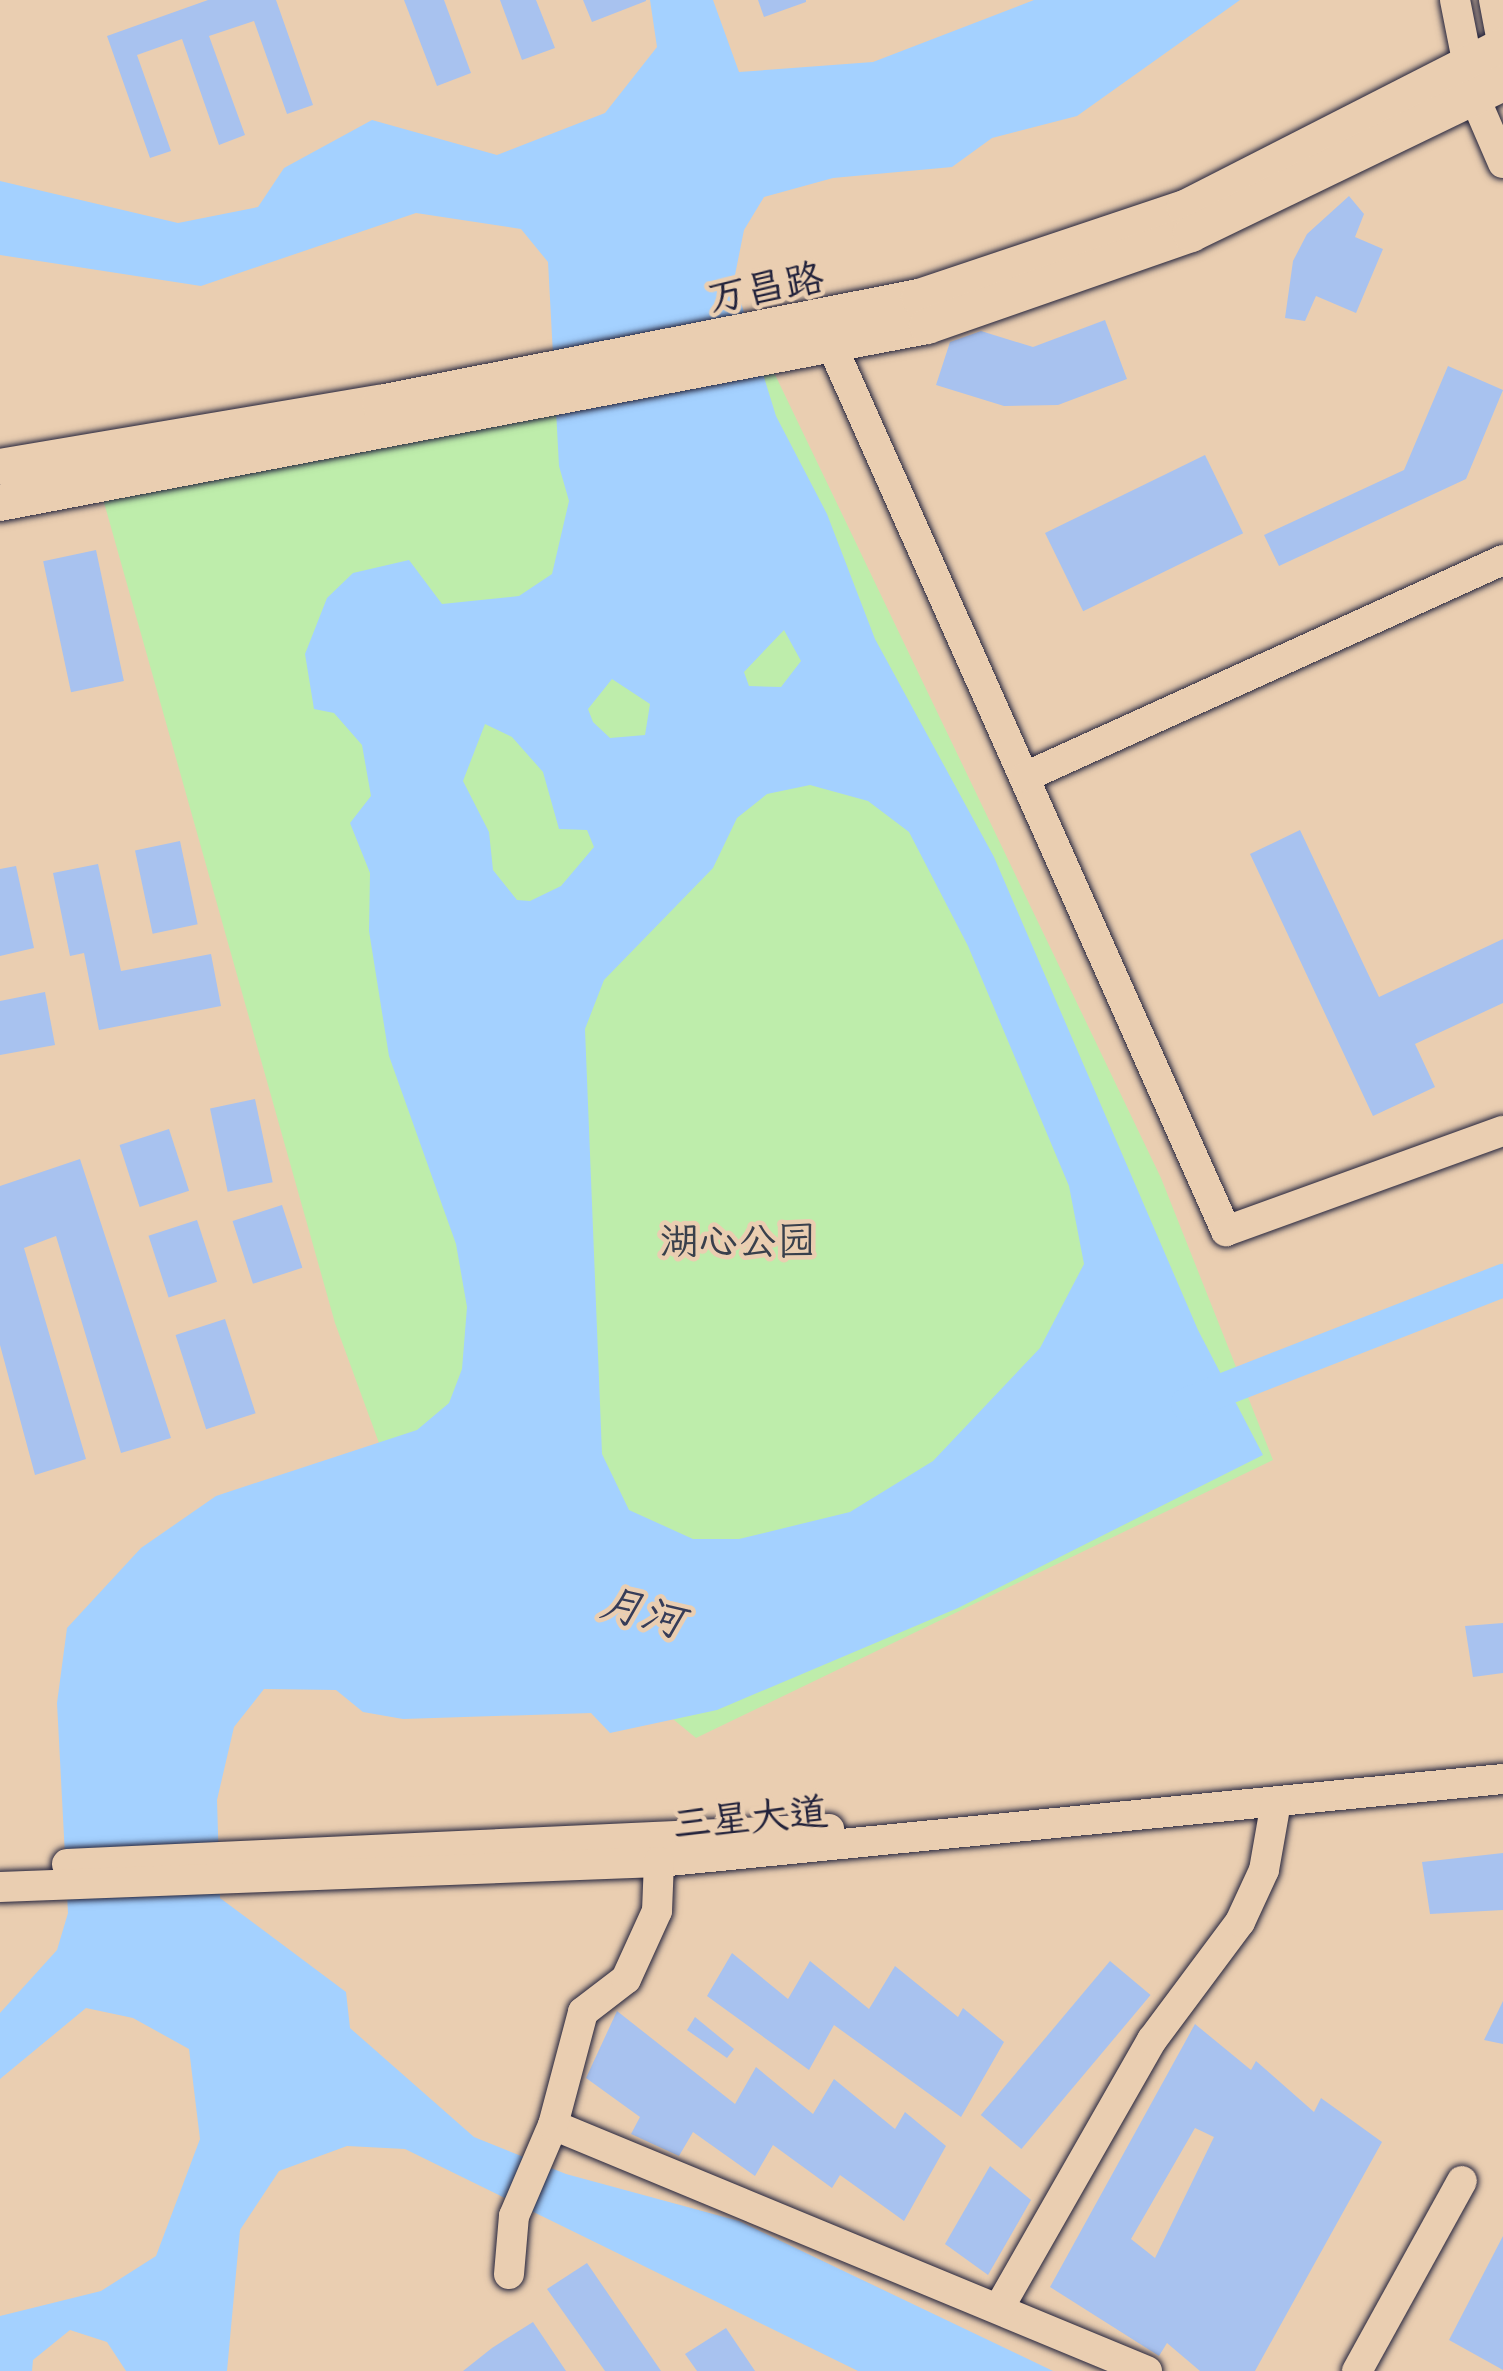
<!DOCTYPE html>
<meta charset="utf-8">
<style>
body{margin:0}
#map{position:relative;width:1503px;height:2371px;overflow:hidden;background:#eaceb1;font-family:"Playpen Sans","LXGW WenKai TC",sans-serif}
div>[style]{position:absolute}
.green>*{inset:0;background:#beedab}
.water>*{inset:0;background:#a4d1ff}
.river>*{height:33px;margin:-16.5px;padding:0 16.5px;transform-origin:16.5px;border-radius:16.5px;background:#a4d1ff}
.building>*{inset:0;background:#a8c2ef;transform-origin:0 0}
.roads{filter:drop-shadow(0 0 3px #22223b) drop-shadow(0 0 3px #22223b)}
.minor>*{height:30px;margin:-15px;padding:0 15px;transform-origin:15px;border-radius:15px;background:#eaceb1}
.major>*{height:36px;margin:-18px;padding:0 18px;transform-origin:18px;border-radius:18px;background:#eaceb1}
span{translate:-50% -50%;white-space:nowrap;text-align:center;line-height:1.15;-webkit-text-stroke:9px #eaceb1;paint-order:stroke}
.street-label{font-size:39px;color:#22223b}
.park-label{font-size:39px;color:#39404c}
.water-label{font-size:42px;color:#363c58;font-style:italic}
</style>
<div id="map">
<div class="green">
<div style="clip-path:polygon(757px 337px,1161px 1178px,1273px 1460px,696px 1738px,397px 1492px,335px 1323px,96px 474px)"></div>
</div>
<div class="water">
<div style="clip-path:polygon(evenodd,650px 0,713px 0,739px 72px,873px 62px,1034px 0,1240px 0,1077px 116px,992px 138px,952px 167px,833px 178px,764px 197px,744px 230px,734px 280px,776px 416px,827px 514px,875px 639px,994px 857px,1198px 1330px,1263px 1455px,958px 1608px,717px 1710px,610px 1733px,591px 1713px,403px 1719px,363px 1712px,336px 1690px,264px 1689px,234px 1727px,217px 1800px,220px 1898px,346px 1992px,350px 2028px,474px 2137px,566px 2174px,739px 2221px,1053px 2371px,858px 2371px,405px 2149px,347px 2146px,279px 2171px,240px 2230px,227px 2371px,126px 2371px,107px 2342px,70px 2330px,33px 2360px,32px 2371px,0 2371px,0 2316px,101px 2291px,156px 2256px,200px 2139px,189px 2049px,133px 2018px,86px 2008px,0 2079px,0 2013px,57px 1950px,68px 1913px,57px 1703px,67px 1628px,141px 1548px,216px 1496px,417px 1430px,449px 1403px,462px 1369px,467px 1307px,456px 1244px,389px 1056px,369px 931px,370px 873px,350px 823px,371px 796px,362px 745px,334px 713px,314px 709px,305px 654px,327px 598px,353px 573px,409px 560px,442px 604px,519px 596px,552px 574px,569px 501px,559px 466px,548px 262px,521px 229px,416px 213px,201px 286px,0 255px,0 181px,178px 223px,258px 207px,284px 168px,372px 120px,497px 155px,605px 113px,657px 47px,650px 0,784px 630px,801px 661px,781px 687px,749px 686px,744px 672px,784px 630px,650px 0,612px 679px,650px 704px,645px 735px,610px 738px,593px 722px,588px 709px,612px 679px,650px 0,485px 724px,512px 737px,543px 772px,559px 829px,587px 830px,594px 847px,561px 886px,530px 901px,517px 900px,493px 870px,489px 832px,463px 781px,485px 724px,650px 0,810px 785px,868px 801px,909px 832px,968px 946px,1069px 1186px,1084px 1264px,1040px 1348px,933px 1461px,850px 1512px,739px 1539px,693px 1539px,629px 1510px,602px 1454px,585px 1029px,604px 980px,713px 868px,737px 818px,767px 794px,810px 785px)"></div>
</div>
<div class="river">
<div style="left:1187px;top:1403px;width:339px;rotate:-21.3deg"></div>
</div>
<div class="building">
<div style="clip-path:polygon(208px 0,276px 0,313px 105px,287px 114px,254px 21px,209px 36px,245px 135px,219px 145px,182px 39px,137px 55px,171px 151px,150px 158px,107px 36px)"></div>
<div style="clip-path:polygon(404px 0,444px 0,471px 73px,437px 86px)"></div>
<div style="clip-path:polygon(500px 0,536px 0,555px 48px,522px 60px)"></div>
<div style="clip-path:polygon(583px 0,646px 0,646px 1px,592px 22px)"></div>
<div style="clip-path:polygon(758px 0,806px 0,806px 2px,764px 17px)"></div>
<div style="clip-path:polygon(1349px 196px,1364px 214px,1355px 237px,1383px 249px,1356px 313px,1316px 296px,1305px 321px,1285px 318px,1293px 261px,1307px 234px)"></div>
<div style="clip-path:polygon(1105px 320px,1127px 379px,1058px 405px,1004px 406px,936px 385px,950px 342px,981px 331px,1033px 347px)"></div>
<div style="clip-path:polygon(1448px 366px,1503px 390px,1466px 479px,1279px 566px,1264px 535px,1404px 470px)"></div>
<div style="left:1205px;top:455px;width:87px;height:178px;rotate:64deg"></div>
<div style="left:96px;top:550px;width:134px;height:54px;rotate:78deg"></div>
<div style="clip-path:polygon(1300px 830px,1379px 997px,1503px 939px,1503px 1003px,1415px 1044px,1435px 1087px,1373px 1116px,1250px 854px)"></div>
<div style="left:180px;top:841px;width:85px;height:46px;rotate:78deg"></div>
<div style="clip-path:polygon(98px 864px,121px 971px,211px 954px,221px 1006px,99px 1030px,84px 953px,70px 956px,53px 873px)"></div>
<div style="clip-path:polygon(16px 866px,34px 948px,0 956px,0 869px)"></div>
<div style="clip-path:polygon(45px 992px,55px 1045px,0 1055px,0 1001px)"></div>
<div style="left:255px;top:1099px;width:85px;height:46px;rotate:78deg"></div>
<div style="left:169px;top:1129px;width:65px;height:52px;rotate:72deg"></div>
<div style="clip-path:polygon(80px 1159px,171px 1438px,121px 1453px,56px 1236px,24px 1248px,86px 1459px,35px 1475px,0 1345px,0 1186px)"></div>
<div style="left:282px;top:1205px;width:66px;height:52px;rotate:72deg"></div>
<div style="left:197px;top:1220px;width:65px;height:51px;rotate:72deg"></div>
<div style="left:225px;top:1319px;width:99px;height:52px;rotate:72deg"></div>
<div style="clip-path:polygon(1503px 1623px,1503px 1673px,1473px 1677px,1465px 1626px)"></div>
<div style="clip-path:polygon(1503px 1853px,1503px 1910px,1430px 1914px,1422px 1862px)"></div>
<div style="clip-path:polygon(732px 1953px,788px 1999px,810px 1961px,869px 2009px,895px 1966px,958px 2017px,963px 2008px,1004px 2042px,961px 2117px,834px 2025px,809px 2070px,707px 1996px)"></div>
<div style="left:1110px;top:1961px;width:53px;height:201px;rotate:40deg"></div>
<div style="clip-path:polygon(1503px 2001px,1503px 2044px,1484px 2040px)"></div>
<div style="clip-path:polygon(617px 2011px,735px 2104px,756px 2067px,813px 2114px,834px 2079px,895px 2129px,905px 2112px,946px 2146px,904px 2221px,840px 2175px,832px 2188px,773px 2145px,755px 2176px,693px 2132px,679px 2156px,631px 2134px,640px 2117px,586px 2078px)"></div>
<div style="clip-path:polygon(695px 2017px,734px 2049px,727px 2058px,687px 2030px)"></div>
<div style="clip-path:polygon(evenodd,1195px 2024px,1251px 2070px,1256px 2061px,1314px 2112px,1321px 2098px,1382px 2142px,1255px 2371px,1200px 2371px,1167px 2343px,1159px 2356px,1050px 2287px,1195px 2024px,1195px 2128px,1214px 2137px,1155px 2258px,1131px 2239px,1195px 2128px)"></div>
<div style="clip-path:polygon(990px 2166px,1031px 2200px,988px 2275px,945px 2244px)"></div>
<div style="clip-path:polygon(1503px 2236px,1503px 2370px,1449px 2340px)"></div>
<div style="clip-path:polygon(587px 2263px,661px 2371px,605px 2371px,547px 2289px)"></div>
<div style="clip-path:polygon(533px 2322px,566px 2371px,463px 2371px,492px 2348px)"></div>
<div style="clip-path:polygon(726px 2328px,755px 2371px,697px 2371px,685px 2354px)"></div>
</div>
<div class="roads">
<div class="minor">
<div style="left:1455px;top:0;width:98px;rotate:78.8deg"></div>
<div style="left:1474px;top:96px;width:73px;rotate:66.6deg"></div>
<div style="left:1494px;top:0;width:48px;rotate:79.2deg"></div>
<div style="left:832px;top:346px;width:969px;rotate:66deg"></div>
<div style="left:1226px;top:1231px;width:294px;rotate:-19.9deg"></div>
<div style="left:1025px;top:777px;width:525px;rotate:-24.42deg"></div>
<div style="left:67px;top:1864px;width:763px;rotate:-2.63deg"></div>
<div style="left:0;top:1887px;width:659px;rotate:-2.17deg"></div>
<div style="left:659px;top:1862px;width:848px;rotate:-5.62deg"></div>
<div style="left:553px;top:2125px;width:643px;rotate:22.5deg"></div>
<div style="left:509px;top:2274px;width:58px;rotate:-85.1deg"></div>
<div style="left:514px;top:2216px;width:99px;rotate:-66.8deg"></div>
<div style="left:553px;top:2125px;width:117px;rotate:-75.1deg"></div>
<div style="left:583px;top:2012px;width:54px;rotate:-37.5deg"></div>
<div style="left:626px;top:1979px;width:75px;rotate:-65.5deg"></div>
<div style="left:657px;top:1911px;width:49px;rotate:-87.7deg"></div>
<div style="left:999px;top:2308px;width:309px;rotate:-60.3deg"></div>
<div style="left:1152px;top:2040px;width:147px;rotate:-53.3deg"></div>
<div style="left:1240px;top:1922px;width:57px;rotate:-65.2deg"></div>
<div style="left:1264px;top:1870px;width:69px;rotate:-80deg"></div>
<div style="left:1357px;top:2371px;width:217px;rotate:-61.1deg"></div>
</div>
<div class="major">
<div style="left:0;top:467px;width:385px;rotate:-9.6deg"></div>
<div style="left:380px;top:403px;width:549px;rotate:-11.13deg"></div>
<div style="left:919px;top:297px;width:280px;rotate:-18.5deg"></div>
<div style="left:1185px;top:208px;width:357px;rotate:-27deg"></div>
<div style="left:0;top:503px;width:944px;rotate:-10.81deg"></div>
<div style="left:927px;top:326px;width:280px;rotate:-19.2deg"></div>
<div style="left:1191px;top:234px;width:347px;rotate:-25.8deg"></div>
</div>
</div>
<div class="street-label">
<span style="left:765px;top:285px;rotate:-11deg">万昌路</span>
<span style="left:750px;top:1815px;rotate:-5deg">三星大道</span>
</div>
<div class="park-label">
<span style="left:738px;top:1238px">湖心公园</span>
</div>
<div class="water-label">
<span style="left:643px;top:1609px;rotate:16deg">月河</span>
</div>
</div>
